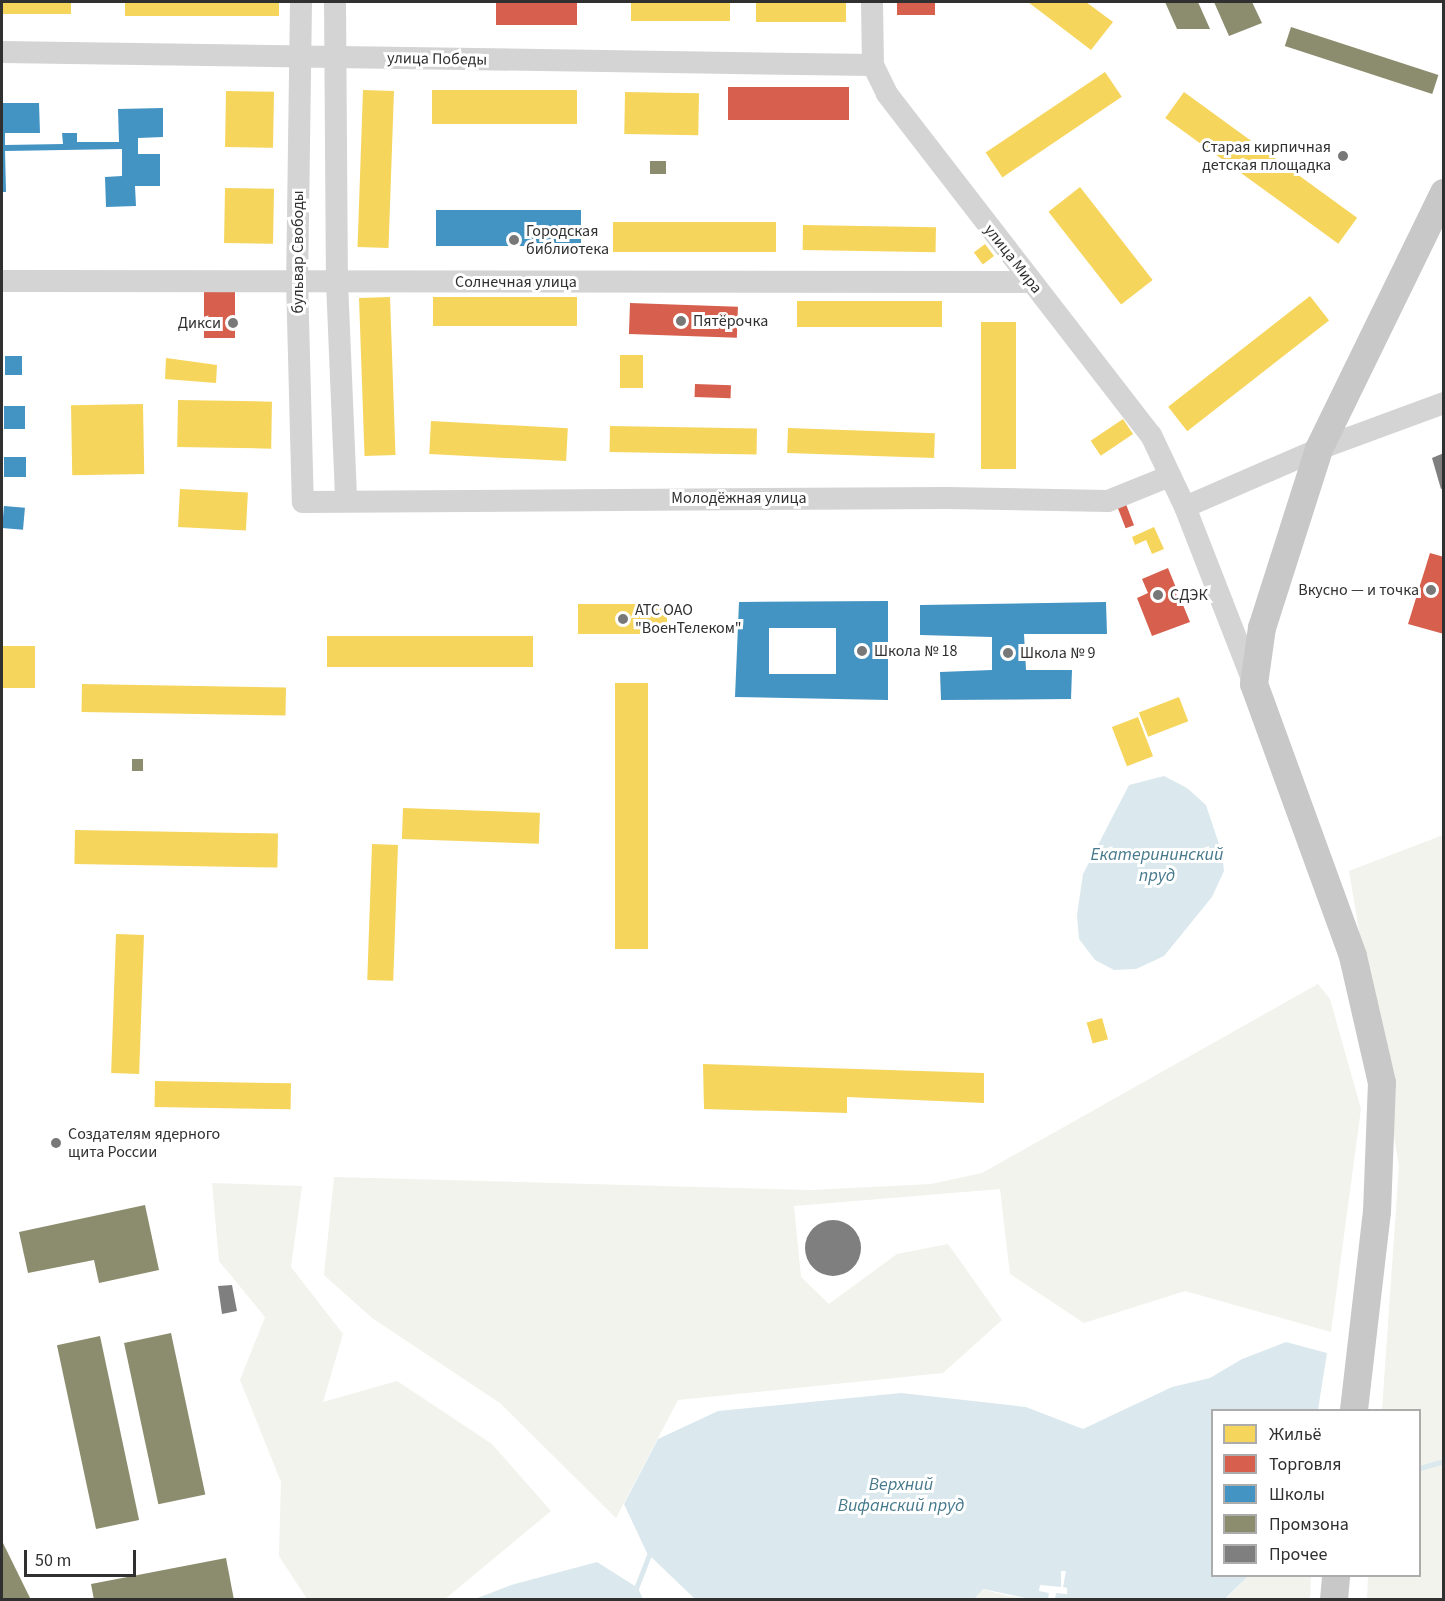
<!DOCTYPE html>
<meta charset="utf-8">
<style>
body{margin:0}
#map{position:relative;width:1445px;height:1601px;overflow:hidden;background:#fff;font-family:"Source Sans 3",sans-serif}
div>[style]{position:absolute}
.green>*{inset:0;background:#f1f3ec}
.water>*{inset:0;background:#dbe9ee}
.pier>*{inset:0;background:#fff}
.homes>*{inset:0;background:#f6d55c;transform-origin:0 0}
.shops>*{inset:0;background:#d6604d;transform-origin:0 0}
.schools>*{inset:0;background:#4393c3;transform-origin:0 0}
.industry>*{inset:0;background:#8c8c6e;transform-origin:0 0}
.stream>*{height:4.5px;margin:-2.25px;padding:0 2.25px;transform-origin:2.25px;border-radius:2.25px;background:#dbe9ee}
.building>*{inset:0;background:#7f7f7f}
.round{border-radius:50%}
.minor>*{height:22px;margin:-11px;padding:0 11px;transform-origin:11px;border-radius:11px;background:#d4d4d4}
.major>*{height:28px;margin:-14px;padding:0 14px;transform-origin:14px;border-radius:14px;background:#c8c8c8}
.dots>*{width:16px;height:16px;translate:-50% -50%;box-sizing:border-box;border:3px solid #fff;border-radius:50%}
span{translate:-50% -50%;white-space:nowrap;text-align:center;line-height:1.15;-webkit-text-stroke:6px #fff;paint-order:stroke}
.street-label{font-size:16px;color:#303030}
.poi-label{font-size:16px;color:#303030}
.right{translate:-100% -50%;text-align:right}
.left{translate:0 -50%;text-align:left}
.water-label{font-size:18px;color:#46798b;font-style:italic}
.frame{position:absolute;inset:0;border:3px solid #303030;pointer-events:none}
.legend{position:absolute;left:1211px;top:1409px;width:210px;height:168px;box-sizing:border-box;background:#fff;border:2px solid #acacac;margin:0;padding:8px 10px;list-style:none;font-size:18px;color:#303030}
.legend li{display:flex;align-items:center;gap:12px;height:30px}
.legend b{width:30px;border:2px solid #acacac}
.scale{position:absolute;left:24px;top:1550px;width:112px;height:27px;box-sizing:border-box;border:3px solid #303030;border-top:0;padding-left:8px;font-size:18px;line-height:21px;white-space:nowrap;color:#303030;-webkit-text-stroke:4px #fff;paint-order:stroke}
</style>
<div id="map">
<div class="green">
<div style="clip-path:polygon(1443px 835px,1443px 1599px,1367px 1599px,1368px 1576px,1420px 1576px,1420px 1410px,1382px 1410px,1399px 1166px,1349px 871px)"></div>
<div style="clip-path:polygon(1318px 984px,1330px 999px,1361px 1109px,1331px 1332px,1185px 1291px,1084px 1323px,1010px 1274px,1000px 1189px,794px 1206px,801px 1277px,829px 1304px,897px 1254px,948px 1244px,1002px 1320px,943px 1373px,678px 1400px,616px 1518px,500px 1403px,372px 1318px,324px 1275px,334px 1177px,812px 1190px,931px 1184px,982px 1173px)"></div>
<div style="clip-path:polygon(212px 1183px,302px 1186px,291px 1267px,343px 1334px,323px 1402px,397px 1381px,492px 1444px,551px 1511px,445px 1599px,307px 1599px,279px 1556px,281px 1482px,240px 1380px,265px 1317px,219px 1261px)"></div>
<div style="clip-path:polygon(1248px 1576px,1311px 1576px,1310px 1599px,1225px 1600px)"></div>
<div style="clip-path:polygon(982px 1589px,1008px 1596px,1035px 1599px,973px 1600px)"></div>
</div>
<div class="water">
<div style="clip-path:polygon(1164px 776px,1187px 788px,1206px 805px,1222px 853px,1224px 871px,1212px 897px,1164px 956px,1136px 969px,1114px 970px,1095px 960px,1079px 939px,1077px 915px,1083px 874px,1129px 785px)"></div>
<div style="clip-path:polygon(1286px 1342px,1327px 1353px,1318px 1410px,1212px 1410px,1212px 1576px,1248px 1576px,1225px 1599px,1035px 1600px,983px 1589px,973px 1600px,695px 1599px,647px 1553px,624px 1504px,658px 1439px,718px 1411px,901px 1393px,1026px 1407px,1083px 1429px,1172px 1387px,1210px 1378px,1242px 1359px)"></div>
<div style="clip-path:polygon(597px 1562px,638px 1588px,643px 1599px,475px 1599px,511px 1585px)"></div>
</div>
<div class="pier">
<div style="clip-path:polygon(1061px 1571px,1066px 1571px,1063px 1587px,1067px 1588px,1067px 1594px,1056px 1593px,1055px 1599px,1048px 1599px,1049px 1593px,1039px 1591px,1040px 1585px,1061px 1587px)"></div>
</div>
<div class="homes">
<div style="left:2px;top:2px;width:69px;height:12px"></div>
<div style="left:125px;top:2px;width:154px;height:14px"></div>
<div style="left:631px;top:2px;width:99px;height:19px"></div>
<div style="left:756px;top:2px;width:90px;height:20px"></div>
<div style="clip-path:polygon(1028px 2px,1086px 2px,1113px 22px,1091px 50px)"></div>
<div style="left:1105px;top:72px;width:30px;height:144px;rotate:56deg"></div>
<div style="left:363px;top:90px;width:31px;height:157px;rotate:2deg"></div>
<div style="left:577px;top:90px;width:34px;height:145px;rotate:90deg"></div>
<div style="left:226px;top:91px;width:48px;height:56px;rotate:1deg"></div>
<div style="left:625px;top:92px;width:74px;height:42px;rotate:1deg"></div>
<div style="left:1184px;top:92px;width:214px;height:32px;rotate:36deg"></div>
<div style="left:1080px;top:187px;width:118px;height:40px;rotate:52deg"></div>
<div style="left:225px;top:188px;width:49px;height:55px;rotate:1deg"></div>
<div style="left:613px;top:222px;width:163px;height:30px"></div>
<div style="left:803px;top:225px;width:133px;height:25px;rotate:1deg"></div>
<div style="left:985px;top:244px;width:15px;height:14px;rotate:53deg"></div>
<div style="left:1310px;top:296px;width:31px;height:180px;rotate:52deg"></div>
<div style="left:390px;top:297px;width:158px;height:31px;rotate:88deg"></div>
<div style="left:577px;top:297px;width:29px;height:144px;rotate:90deg"></div>
<div style="left:797px;top:301px;width:145px;height:26px"></div>
<div style="left:981px;top:322px;width:35px;height:147px"></div>
<div style="left:620px;top:355px;width:23px;height:33px"></div>
<div style="clip-path:polygon(166px 358px,217px 365px,216px 383px,165px 379px)"></div>
<div style="left:178px;top:400px;width:94px;height:47px;rotate:1deg"></div>
<div style="left:143px;top:404px;width:70px;height:72px;rotate:89deg"></div>
<div style="left:1123px;top:419px;width:18px;height:39px;rotate:56deg"></div>
<div style="left:431px;top:421px;width:137px;height:33px;rotate:3deg"></div>
<div style="left:610px;top:426px;width:147px;height:26px;rotate:1deg"></div>
<div style="left:788px;top:428px;width:147px;height:25px;rotate:2deg"></div>
<div style="left:180px;top:489px;width:68px;height:38px;rotate:3deg"></div>
<div style="clip-path:polygon(1154px 527px,1164px 549px,1152px 554px,1146px 540px,1135px 545px,1132px 537px)"></div>
<div style="left:578px;top:604px;width:89px;height:30px"></div>
<div style="left:327px;top:636px;width:206px;height:31px"></div>
<div style="left:2px;top:646px;width:33px;height:42px"></div>
<div style="left:615px;top:683px;width:33px;height:266px"></div>
<div style="left:82px;top:684px;width:204px;height:28px;rotate:1deg"></div>
<div style="left:1179px;top:697px;width:26px;height:43px;rotate:69deg"></div>
<div style="left:1138px;top:717px;width:42px;height:28px;rotate:69deg"></div>
<div style="left:403px;top:808px;width:137px;height:31px;rotate:2deg"></div>
<div style="left:75px;top:830px;width:203px;height:34px;rotate:1deg"></div>
<div style="left:372px;top:844px;width:26px;height:136px;rotate:2deg"></div>
<div style="left:116px;top:934px;width:28px;height:139px;rotate:2deg"></div>
<div style="left:1102px;top:1018px;width:22px;height:16px;rotate:74deg"></div>
<div style="clip-path:polygon(703px 1064px,984px 1073px,984px 1103px,847px 1097px,847px 1113px,704px 1109px)"></div>
<div style="left:155px;top:1081px;width:136px;height:26px;rotate:1deg"></div>
</div>
<div class="shops">
<div style="left:496px;top:2px;width:81px;height:23px"></div>
<div style="left:897px;top:2px;width:38px;height:13px"></div>
<div style="left:849px;top:87px;width:33px;height:121px;rotate:90deg"></div>
<div style="left:204px;top:290px;width:31px;height:48px"></div>
<div style="left:630px;top:303px;width:108px;height:31px;rotate:2deg"></div>
<div style="left:695px;top:384px;width:36px;height:13px;rotate:2deg"></div>
<div style="left:1124px;top:499px;width:28px;height:9px;rotate:69deg"></div>
<div style="clip-path:polygon(1430px 553px,1444px 557px,1444px 634px,1408px 624px)"></div>
<div style="clip-path:polygon(1168px 568px,1190px 622px,1152px 636px,1137px 598px,1148px 593px,1142px 579px)"></div>
</div>
<div class="schools">
<div style="clip-path:polygon(2px 103px,39px 103px,40px 133px,5px 133px,5px 145px,63px 144px,62px 133px,77px 133px,77px 142px,119px 142px,118px 109px,163px 108px,163px 137px,138px 138px,138px 154px,160px 154px,160px 186px,135px 186px,136px 206px,106px 207px,105px 177px,122px 176px,122px 149px,5px 151px,6px 192px,2px 192px)"></div>
<div style="left:436px;top:210px;width:145px;height:36px"></div>
<div style="left:5px;top:356px;width:17px;height:19px"></div>
<div style="left:4px;top:406px;width:21px;height:23px"></div>
<div style="left:26px;top:457px;width:20px;height:22px;rotate:90deg"></div>
<div style="left:4px;top:506px;width:21px;height:22px;rotate:5deg"></div>
<div style="clip-path:polygon(evenodd,888px 601px,888px 700px,735px 697px,739px 602px,888px 601px,769px 628px,836px 628px,836px 674px,769px 674px,769px 628px)"></div>
<div style="clip-path:polygon(1106px 602px,1107px 634px,1024px 634px,1026px 670px,1072px 670px,1071px 699px,941px 700px,940px 672px,992px 670px,992px 637px,920px 635px,920px 605px)"></div>
</div>
<div class="industry">
<div style="clip-path:polygon(1165px 2px,1198px 2px,1210px 29px,1177px 29px)"></div>
<div style="clip-path:polygon(1214px 2px,1252px 2px,1262px 23px,1229px 36px)"></div>
<div style="left:1291px;top:27px;width:155px;height:20px;rotate:18deg"></div>
<div style="left:650px;top:161px;width:16px;height:13px"></div>
<div style="left:132px;top:759px;width:11px;height:12px"></div>
<div style="clip-path:polygon(145px 1205px,159px 1270px,99px 1283px,94px 1260px,28px 1273px,19px 1232px)"></div>
<div style="left:171px;top:1333px;width:165px;height:48px;rotate:78deg"></div>
<div style="left:100px;top:1336px;width:188px;height:44px;rotate:78deg"></div>
<div style="clip-path:polygon(2px 1541px,31px 1600px,2px 1600px)"></div>
<div style="clip-path:polygon(226px 1558px,234px 1600px,94px 1600px,91px 1584px)"></div>
</div>
<div class="stream">
<div style="left:1420px;top:1468px;width:25px;rotate:-16deg"></div>
<div style="left:635px;top:1591px;width:44px;rotate:-68.7deg"></div>
</div>
<div class="building">
<div style="clip-path:polygon(1444px 453px,1444px 488px,1441px 489px,1432px 458px)"></div>
<div class="round" style="left:805px;top:1220px;width:56px;height:56px"></div>
<div style="clip-path:polygon(232px 1285px,237px 1311px,222px 1314px,218px 1286px)"></div>
</div>
<div class="minor">
<div style="left:301px;top:2px;width:278px;rotate:90.8deg"></div>
<div style="left:297px;top:280px;width:222px;rotate:88.5deg"></div>
<div style="left:303px;top:502px;width:644px;rotate:-0.36deg"></div>
<div style="left:947px;top:498px;width:161px;rotate:1.1deg"></div>
<div style="left:1108px;top:501px;width:67px;rotate:-22deg"></div>
<div style="left:335px;top:2px;width:280px;rotate:89.6deg"></div>
<div style="left:337px;top:282px;width:219px;rotate:87.6deg"></div>
<div style="left:872px;top:2px;width:63px;rotate:89.1deg"></div>
<div style="left:873px;top:65px;width:32px;rotate:64deg"></div>
<div style="left:887px;top:94px;width:431px;rotate:52.3deg"></div>
<div style="left:1151px;top:435px;width:80px;rotate:64.7deg"></div>
<div style="left:1185px;top:507px;width:190px;rotate:68.7deg"></div>
<div style="left:2px;top:52px;width:871px;rotate:0.86deg"></div>
<div style="left:2px;top:281px;width:1028px;rotate:0.06deg"></div>
<div style="left:1185px;top:507px;width:146px;rotate:-23.4deg"></div>
<div style="left:1319px;top:449px;width:133px;rotate:-20.2deg"></div>
</div>
<div class="major">
<div style="left:1354px;top:1410px;width:199px;rotate:-83.4deg"></div>
<div style="left:1377px;top:1212px;width:129px;rotate:-87.8deg"></div>
<div style="left:1382px;top:1083px;width:130px;rotate:-102.9deg"></div>
<div style="left:1353px;top:956px;width:289px;rotate:-110deg"></div>
<div style="left:1254px;top:684px;width:57px;rotate:-81.9deg"></div>
<div style="left:1262px;top:628px;width:188px;rotate:-72.3deg"></div>
<div style="left:1319px;top:449px;width:285px;rotate:-64deg"></div>
<div style="left:1334px;top:1600px;width:24px;rotate:-85deg"></div>
</div>
<div class="dots">
<div style="left:1343px;top:156px;background:#787878"></div>
<div style="left:514px;top:240px;background:#787878"></div>
<div style="left:681px;top:321px;background:#787878"></div>
<div style="left:233px;top:323px;background:#787878"></div>
<div style="left:1431px;top:590px;background:#787878"></div>
<div style="left:1158px;top:595px;background:#787878"></div>
<div style="left:623px;top:619px;background:#787878"></div>
<div style="left:862px;top:651px;background:#787878"></div>
<div style="left:1008px;top:653px;background:#787878"></div>
<div style="left:56px;top:1143px;background:#787878"></div>
</div>
<div class="street-label">
<span style="left:437px;top:59px;rotate:1deg">улица Победы</span>
<span style="left:298px;top:252px;rotate:-90deg">бульвар Свободы</span>
<span style="left:1013px;top:259px;rotate:52deg">улица Мира</span>
<span style="left:516px;top:282px">Солнечная улица</span>
<span style="left:739px;top:498px">Молодёжная улица</span>
</div>
<div class="poi-label">
<span class="right" style="left:1331px;top:156px">Старая кирпичная<br>детская площадка</span>
<span class="left" style="left:526px;top:240px">Городская<br>библиотека</span>
<span class="left" style="left:693px;top:321px">Пятёрочка</span>
<span class="right" style="left:221px;top:323px">Дикси</span>
<span class="right" style="left:1419px;top:590px">Вкусно — и точка</span>
<span class="left" style="left:1170px;top:595px">СДЭК</span>
<span class="left" style="left:635px;top:619px">АТС ОАО<br>"ВоенТелеком"</span>
<span class="left" style="left:874px;top:651px">Школа № 18</span>
<span class="left" style="left:1020px;top:653px">Школа № 9</span>
<span class="left" style="left:68px;top:1143px">Создателям ядерного<br>щита России</span>
</div>
<div class="water-label">
<span style="left:1157px;top:866px">Екатерининский<br>пруд</span>
<span style="left:901px;top:1496px">Верхний<br>Вифанский пруд</span>
</div>
<div class="frame"></div>
<ul class="legend">
<li><b style="height:16px;background:#f6d55c"></b>Жильё</li>
<li><b style="height:16px;background:#d6604d"></b>Торговля</li>
<li><b style="height:16px;background:#4393c3"></b>Школы</li>
<li><b style="height:16px;background:#8c8c6e"></b>Промзона</li>
<li><b style="height:16px;background:#7f7f7f"></b>Прочее</li>
</ul>
<div class="scale">50 m</div>
</div>
